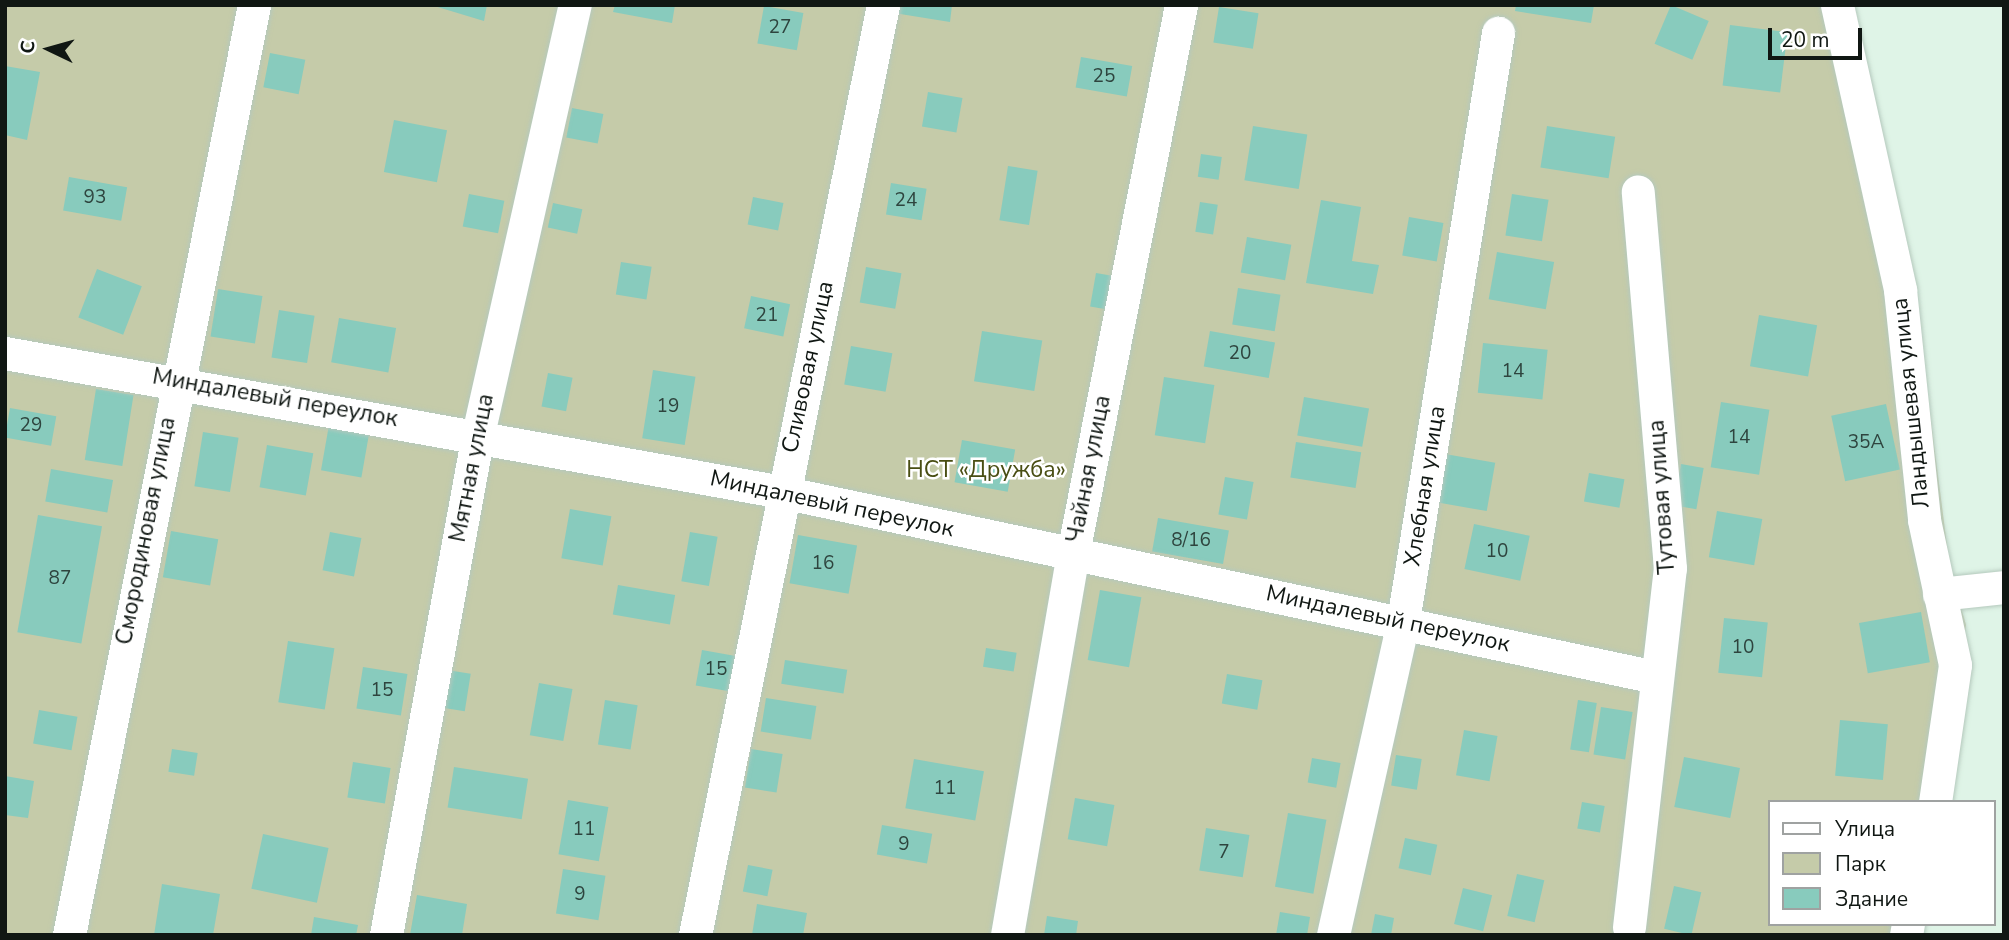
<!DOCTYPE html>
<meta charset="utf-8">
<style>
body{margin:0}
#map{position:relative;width:2009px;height:940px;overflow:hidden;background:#dff4e7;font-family:"Nunito Sans",sans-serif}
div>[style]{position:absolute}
.green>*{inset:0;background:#c5cba9}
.building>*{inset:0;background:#88cbbd;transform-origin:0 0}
.roads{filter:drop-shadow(0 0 2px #b5c9bd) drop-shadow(0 0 2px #b5c9bd)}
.street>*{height:33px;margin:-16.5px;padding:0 16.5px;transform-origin:16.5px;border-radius:16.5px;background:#fff}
span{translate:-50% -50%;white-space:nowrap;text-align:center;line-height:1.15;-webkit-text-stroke:5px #fff;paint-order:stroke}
.number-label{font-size:19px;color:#2e443e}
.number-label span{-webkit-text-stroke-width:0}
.street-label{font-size:23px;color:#101713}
.park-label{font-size:23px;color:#494e13}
.frame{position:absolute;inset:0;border:7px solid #101713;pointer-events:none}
.legend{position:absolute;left:1768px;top:800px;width:228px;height:126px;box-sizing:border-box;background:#fff;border:2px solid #9fa2a1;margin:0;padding:9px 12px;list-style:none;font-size:21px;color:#101713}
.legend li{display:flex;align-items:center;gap:14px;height:35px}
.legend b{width:35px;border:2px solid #9fa2a1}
.north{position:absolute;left:14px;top:14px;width:70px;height:70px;-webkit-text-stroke:5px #fff;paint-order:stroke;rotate:275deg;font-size:19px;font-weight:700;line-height:28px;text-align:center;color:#101713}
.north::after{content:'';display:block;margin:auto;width:24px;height:32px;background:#101713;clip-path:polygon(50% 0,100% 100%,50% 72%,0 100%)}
.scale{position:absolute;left:1768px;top:28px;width:94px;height:32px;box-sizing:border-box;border:4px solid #101713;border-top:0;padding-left:9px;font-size:21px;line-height:24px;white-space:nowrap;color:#101713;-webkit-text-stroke:5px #fff;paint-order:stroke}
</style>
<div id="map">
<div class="green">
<div style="clip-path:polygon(5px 5px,1848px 5px,1911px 265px,1950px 569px,1966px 625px,1940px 802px,1769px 802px,1769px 924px,1921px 924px,1920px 935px,5px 935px)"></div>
</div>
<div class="building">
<div style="clip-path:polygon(431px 5px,487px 5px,484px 21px)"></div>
<div style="clip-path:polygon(615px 5px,675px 5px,672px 23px,613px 12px)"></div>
<div style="clip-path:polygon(895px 5px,952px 5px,950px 22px,894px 13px)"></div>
<div style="clip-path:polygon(1516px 5px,1594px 5px,1591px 23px,1515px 11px)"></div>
<div style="left:1671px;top:5px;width:41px;height:42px;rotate:23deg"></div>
<div style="left:764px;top:6px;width:40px;height:38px;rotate:10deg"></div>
<div style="left:1219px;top:7px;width:40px;height:36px;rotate:9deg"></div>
<div style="left:1730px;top:25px;width:58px;height:61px;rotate:7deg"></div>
<div style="left:270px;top:53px;width:36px;height:35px;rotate:11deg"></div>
<div style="left:1081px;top:57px;width:52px;height:31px;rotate:10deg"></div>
<div style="clip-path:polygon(5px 66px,40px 72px,27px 140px,5px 135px)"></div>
<div style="left:928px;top:92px;width:35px;height:35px;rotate:10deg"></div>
<div style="left:572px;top:108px;width:32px;height:30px;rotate:11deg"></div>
<div style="left:394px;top:120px;width:54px;height:53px;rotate:11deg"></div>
<div style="left:1253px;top:126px;width:55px;height:55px;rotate:9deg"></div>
<div style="left:1547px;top:126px;width:69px;height:42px;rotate:9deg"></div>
<div style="left:1201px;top:154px;width:21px;height:23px;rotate:8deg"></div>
<div style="left:1008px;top:166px;width:30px;height:55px;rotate:9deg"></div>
<div style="left:69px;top:177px;width:59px;height:34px;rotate:10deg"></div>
<div style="left:891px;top:183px;width:36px;height:32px;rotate:9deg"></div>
<div style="left:469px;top:194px;width:36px;height:33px;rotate:11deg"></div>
<div style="left:1512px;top:194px;width:37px;height:42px;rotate:9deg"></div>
<div style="left:753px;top:197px;width:31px;height:28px;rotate:11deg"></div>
<div style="clip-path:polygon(1321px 200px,1361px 207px,1352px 261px,1379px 265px,1373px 294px,1306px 283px)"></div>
<div style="left:1200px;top:202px;width:18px;height:30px;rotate:9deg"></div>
<div style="left:553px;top:203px;width:30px;height:25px;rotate:12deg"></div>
<div style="left:1409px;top:217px;width:35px;height:39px;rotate:10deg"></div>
<div style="left:1247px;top:237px;width:45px;height:36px;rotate:10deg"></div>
<div style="left:1497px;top:252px;width:58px;height:48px;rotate:10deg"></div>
<div style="left:621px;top:262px;width:31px;height:33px;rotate:9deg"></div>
<div style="left:866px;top:267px;width:36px;height:36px;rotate:10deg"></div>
<div style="left:97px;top:269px;width:48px;height:52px;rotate:21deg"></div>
<div style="left:1096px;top:273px;width:28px;height:34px;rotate:10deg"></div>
<div style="left:1238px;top:288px;width:43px;height:37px;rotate:9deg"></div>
<div style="left:218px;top:289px;width:45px;height:48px;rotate:9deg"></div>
<div style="left:751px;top:296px;width:40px;height:33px;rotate:12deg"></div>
<div style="left:279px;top:310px;width:36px;height:48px;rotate:9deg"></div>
<div style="left:1759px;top:315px;width:59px;height:52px;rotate:10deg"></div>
<div style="left:339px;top:318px;width:58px;height:45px;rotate:10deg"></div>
<div style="left:982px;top:331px;width:61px;height:51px;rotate:9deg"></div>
<div style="left:1210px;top:331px;width:66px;height:36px;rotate:10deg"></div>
<div style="left:1483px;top:343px;width:65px;height:50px;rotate:6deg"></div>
<div style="left:851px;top:346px;width:42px;height:39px;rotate:10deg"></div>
<div style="left:653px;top:370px;width:43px;height:69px;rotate:9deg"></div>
<div style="left:548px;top:373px;width:25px;height:34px;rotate:11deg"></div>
<div style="left:1164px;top:377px;width:51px;height:59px;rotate:9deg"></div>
<div style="left:96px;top:389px;width:38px;height:72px;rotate:9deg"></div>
<div style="left:1304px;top:397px;width:66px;height:39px;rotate:10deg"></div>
<div style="left:1721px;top:402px;width:49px;height:66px;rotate:9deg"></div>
<div style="left:1886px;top:404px;width:67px;height:56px;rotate:78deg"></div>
<div style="left:10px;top:408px;width:47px;height:30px;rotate:10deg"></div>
<div style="left:329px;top:425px;width:41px;height:46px;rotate:10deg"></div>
<div style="left:203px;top:432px;width:36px;height:55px;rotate:9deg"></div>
<div style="left:962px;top:440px;width:54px;height:43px;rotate:10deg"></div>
<div style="left:1296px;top:442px;width:66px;height:36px;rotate:9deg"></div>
<div style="left:267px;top:445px;width:47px;height:43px;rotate:10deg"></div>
<div style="left:1445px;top:454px;width:51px;height:49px;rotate:10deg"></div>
<div style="left:1681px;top:464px;width:23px;height:42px;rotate:10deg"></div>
<div style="left:51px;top:469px;width:63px;height:33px;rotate:10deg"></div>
<div style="left:1589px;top:473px;width:36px;height:29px;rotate:10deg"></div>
<div style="left:1225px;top:477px;width:29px;height:38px;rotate:10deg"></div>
<div style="left:570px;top:509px;width:42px;height:50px;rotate:10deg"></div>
<div style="left:1717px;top:511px;width:46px;height:47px;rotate:10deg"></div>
<div style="left:38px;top:515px;width:65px;height:119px;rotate:10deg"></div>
<div style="left:1158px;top:518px;width:72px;height:34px;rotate:10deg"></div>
<div style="left:1474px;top:524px;width:57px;height:46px;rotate:12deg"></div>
<div style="left:171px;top:531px;width:48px;height:47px;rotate:10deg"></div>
<div style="left:330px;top:532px;width:32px;height:39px;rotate:11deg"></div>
<div style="left:690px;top:532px;width:28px;height:50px;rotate:10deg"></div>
<div style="left:798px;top:535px;width:60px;height:49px;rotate:10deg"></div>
<div style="left:618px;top:585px;width:58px;height:30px;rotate:10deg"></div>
<div style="left:1100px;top:590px;width:42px;height:71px;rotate:10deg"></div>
<div style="left:1921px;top:612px;width:51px;height:63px;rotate:80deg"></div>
<div style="left:1724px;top:618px;width:44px;height:55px;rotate:6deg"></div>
<div style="left:288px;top:641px;width:47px;height:62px;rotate:9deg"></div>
<div style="left:986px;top:648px;width:31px;height:19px;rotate:9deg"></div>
<div style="left:702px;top:650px;width:34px;height:36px;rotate:10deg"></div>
<div style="left:785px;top:660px;width:63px;height:24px;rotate:9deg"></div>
<div style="left:363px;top:667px;width:45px;height:42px;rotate:9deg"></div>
<div style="left:447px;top:670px;width:24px;height:38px;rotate:9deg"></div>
<div style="left:1227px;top:674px;width:36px;height:30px;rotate:10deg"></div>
<div style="left:539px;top:683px;width:34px;height:53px;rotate:10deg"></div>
<div style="left:766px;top:698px;width:51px;height:34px;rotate:9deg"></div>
<div style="left:605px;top:700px;width:33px;height:45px;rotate:9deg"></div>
<div style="left:1578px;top:700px;width:19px;height:50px;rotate:9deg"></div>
<div style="left:1601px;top:707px;width:32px;height:48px;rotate:9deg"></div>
<div style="left:39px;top:710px;width:39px;height:34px;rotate:10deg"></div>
<div style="left:1840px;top:720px;width:48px;height:56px;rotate:5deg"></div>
<div style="left:1464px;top:730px;width:34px;height:46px;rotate:10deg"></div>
<div style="left:172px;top:749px;width:26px;height:23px;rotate:9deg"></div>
<div style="left:751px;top:749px;width:32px;height:39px;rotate:9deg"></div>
<div style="left:1396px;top:755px;width:26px;height:31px;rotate:9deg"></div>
<div style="left:1684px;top:757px;width:57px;height:51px;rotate:11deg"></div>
<div style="left:1312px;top:758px;width:29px;height:25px;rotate:10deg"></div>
<div style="left:914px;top:759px;width:71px;height:50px;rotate:10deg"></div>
<div style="left:353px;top:762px;width:38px;height:36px;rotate:9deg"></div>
<div style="left:454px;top:767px;width:75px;height:41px;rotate:9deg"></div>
<div style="clip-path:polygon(5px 776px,34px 781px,28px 818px,5px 815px)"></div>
<div style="left:1075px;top:798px;width:40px;height:42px;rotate:10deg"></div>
<div style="left:568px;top:800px;width:41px;height:55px;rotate:10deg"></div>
<div style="left:1582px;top:802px;width:23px;height:27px;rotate:10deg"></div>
<div style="left:1288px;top:813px;width:39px;height:75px;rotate:10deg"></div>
<div style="left:882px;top:825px;width:51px;height:30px;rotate:10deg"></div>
<div style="left:1206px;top:828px;width:44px;height:43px;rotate:9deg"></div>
<div style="left:263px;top:834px;width:67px;height:56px;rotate:12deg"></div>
<div style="left:1405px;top:838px;width:33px;height:31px;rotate:12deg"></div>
<div style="left:748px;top:865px;width:25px;height:27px;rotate:11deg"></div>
<div style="left:563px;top:869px;width:43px;height:45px;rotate:9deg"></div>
<div style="left:1517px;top:874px;width:28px;height:43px;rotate:13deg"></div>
<div style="clip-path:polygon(162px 884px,220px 894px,213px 935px,154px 935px)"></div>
<div style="left:1674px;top:886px;width:28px;height:44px;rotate:13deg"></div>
<div style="left:1463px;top:888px;width:30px;height:37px;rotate:14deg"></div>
<div style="clip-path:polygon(417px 895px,467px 904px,462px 935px,410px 935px)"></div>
<div style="clip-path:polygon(757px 904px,807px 913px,803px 935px,752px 935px)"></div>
<div style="clip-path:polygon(1280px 912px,1310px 917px,1307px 935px,1276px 935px)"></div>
<div style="clip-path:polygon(1375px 914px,1394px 918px,1391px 935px,1371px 935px)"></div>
<div style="clip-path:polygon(1047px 916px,1078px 921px,1076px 935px,1044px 935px)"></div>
<div style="clip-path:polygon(314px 917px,358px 925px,356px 935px,311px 935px)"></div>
</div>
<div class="roads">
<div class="street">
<div style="left:1837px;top:5px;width:292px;rotate:77.5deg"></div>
<div style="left:1900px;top:290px;width:231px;rotate:84deg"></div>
<div style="left:1924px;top:520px;width:148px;rotate:77.9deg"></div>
<div style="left:1955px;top:665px;width:138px;rotate:98.3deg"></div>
<div style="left:5px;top:353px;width:789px;rotate:10.14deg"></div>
<div style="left:782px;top:492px;width:892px;rotate:11.96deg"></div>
<div style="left:1939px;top:594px;width:65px;rotate:-6.1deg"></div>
<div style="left:1629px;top:927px;width:361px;rotate:-83.5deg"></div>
<div style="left:1670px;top:568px;width:378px;rotate:-94.9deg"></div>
<div style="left:69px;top:935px;width:948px;rotate:-78.75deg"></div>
<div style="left:386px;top:935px;width:509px;rotate:-79.59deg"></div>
<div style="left:478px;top:434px;width:440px;rotate:-77.3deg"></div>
<div style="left:695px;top:935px;width:949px;rotate:-78.57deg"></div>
<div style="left:1007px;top:935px;width:388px;rotate:-80.2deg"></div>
<div style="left:1073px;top:553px;width:559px;rotate:-78.85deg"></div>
<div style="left:1333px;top:935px;width:322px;rotate:-77.4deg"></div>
<div style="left:1403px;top:621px;width:596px;rotate:-80.82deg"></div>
<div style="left:1906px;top:935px;width:11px;rotate:-80deg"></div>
</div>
</div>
<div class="number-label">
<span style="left:780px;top:28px">27</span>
<span style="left:1104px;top:77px">25</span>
<span style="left:95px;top:198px">93</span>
<span style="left:906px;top:201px">24</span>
<span style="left:767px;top:316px">21</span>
<span style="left:1240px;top:354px">20</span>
<span style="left:1513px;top:372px">14</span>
<span style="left:668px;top:407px">19</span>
<span style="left:31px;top:426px">29</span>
<span style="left:1739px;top:438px">14</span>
<span style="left:1866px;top:443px">35А</span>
<span style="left:1191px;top:541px">8/16</span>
<span style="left:1497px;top:552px">10</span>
<span style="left:823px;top:564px">16</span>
<span style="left:60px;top:579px">87</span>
<span style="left:1743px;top:648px">10</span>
<span style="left:716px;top:670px">15</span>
<span style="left:382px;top:691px">15</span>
<span style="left:945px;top:789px">11</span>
<span style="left:584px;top:830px">11</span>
<span style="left:904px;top:845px">9</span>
<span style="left:1224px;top:853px">7</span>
<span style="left:580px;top:895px">9</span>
</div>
<div class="street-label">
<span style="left:808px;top:367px;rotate:-78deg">Сливовая улица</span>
<span style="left:275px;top:398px;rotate:10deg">Миндалевый переулок</span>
<span style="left:1911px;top:403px;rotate:-96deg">Ландышевая улица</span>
<span style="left:472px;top:468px;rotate:-79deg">Мятная улица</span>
<span style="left:1089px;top:469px;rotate:-79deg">Чайная улица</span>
<span style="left:1425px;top:486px;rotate:-81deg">Хлебная улица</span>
<span style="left:1662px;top:497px;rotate:-94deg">Тутовая улица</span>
<span style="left:832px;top:504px;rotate:12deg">Миндалевый переулок</span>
<span style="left:146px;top:531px;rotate:-79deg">Смородиновая улица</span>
<span style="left:1388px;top:619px;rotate:12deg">Миндалевый переулок</span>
</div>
<div class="park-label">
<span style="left:986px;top:470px">НСТ «Дружба»</span>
</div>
<div class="frame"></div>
<ul class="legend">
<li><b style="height:9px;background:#fff"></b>Улица</li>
<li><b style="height:19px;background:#c5cba9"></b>Парк</li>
<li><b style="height:19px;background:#88cbbd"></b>Здание</li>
</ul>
<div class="north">С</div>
<div class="scale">20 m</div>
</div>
